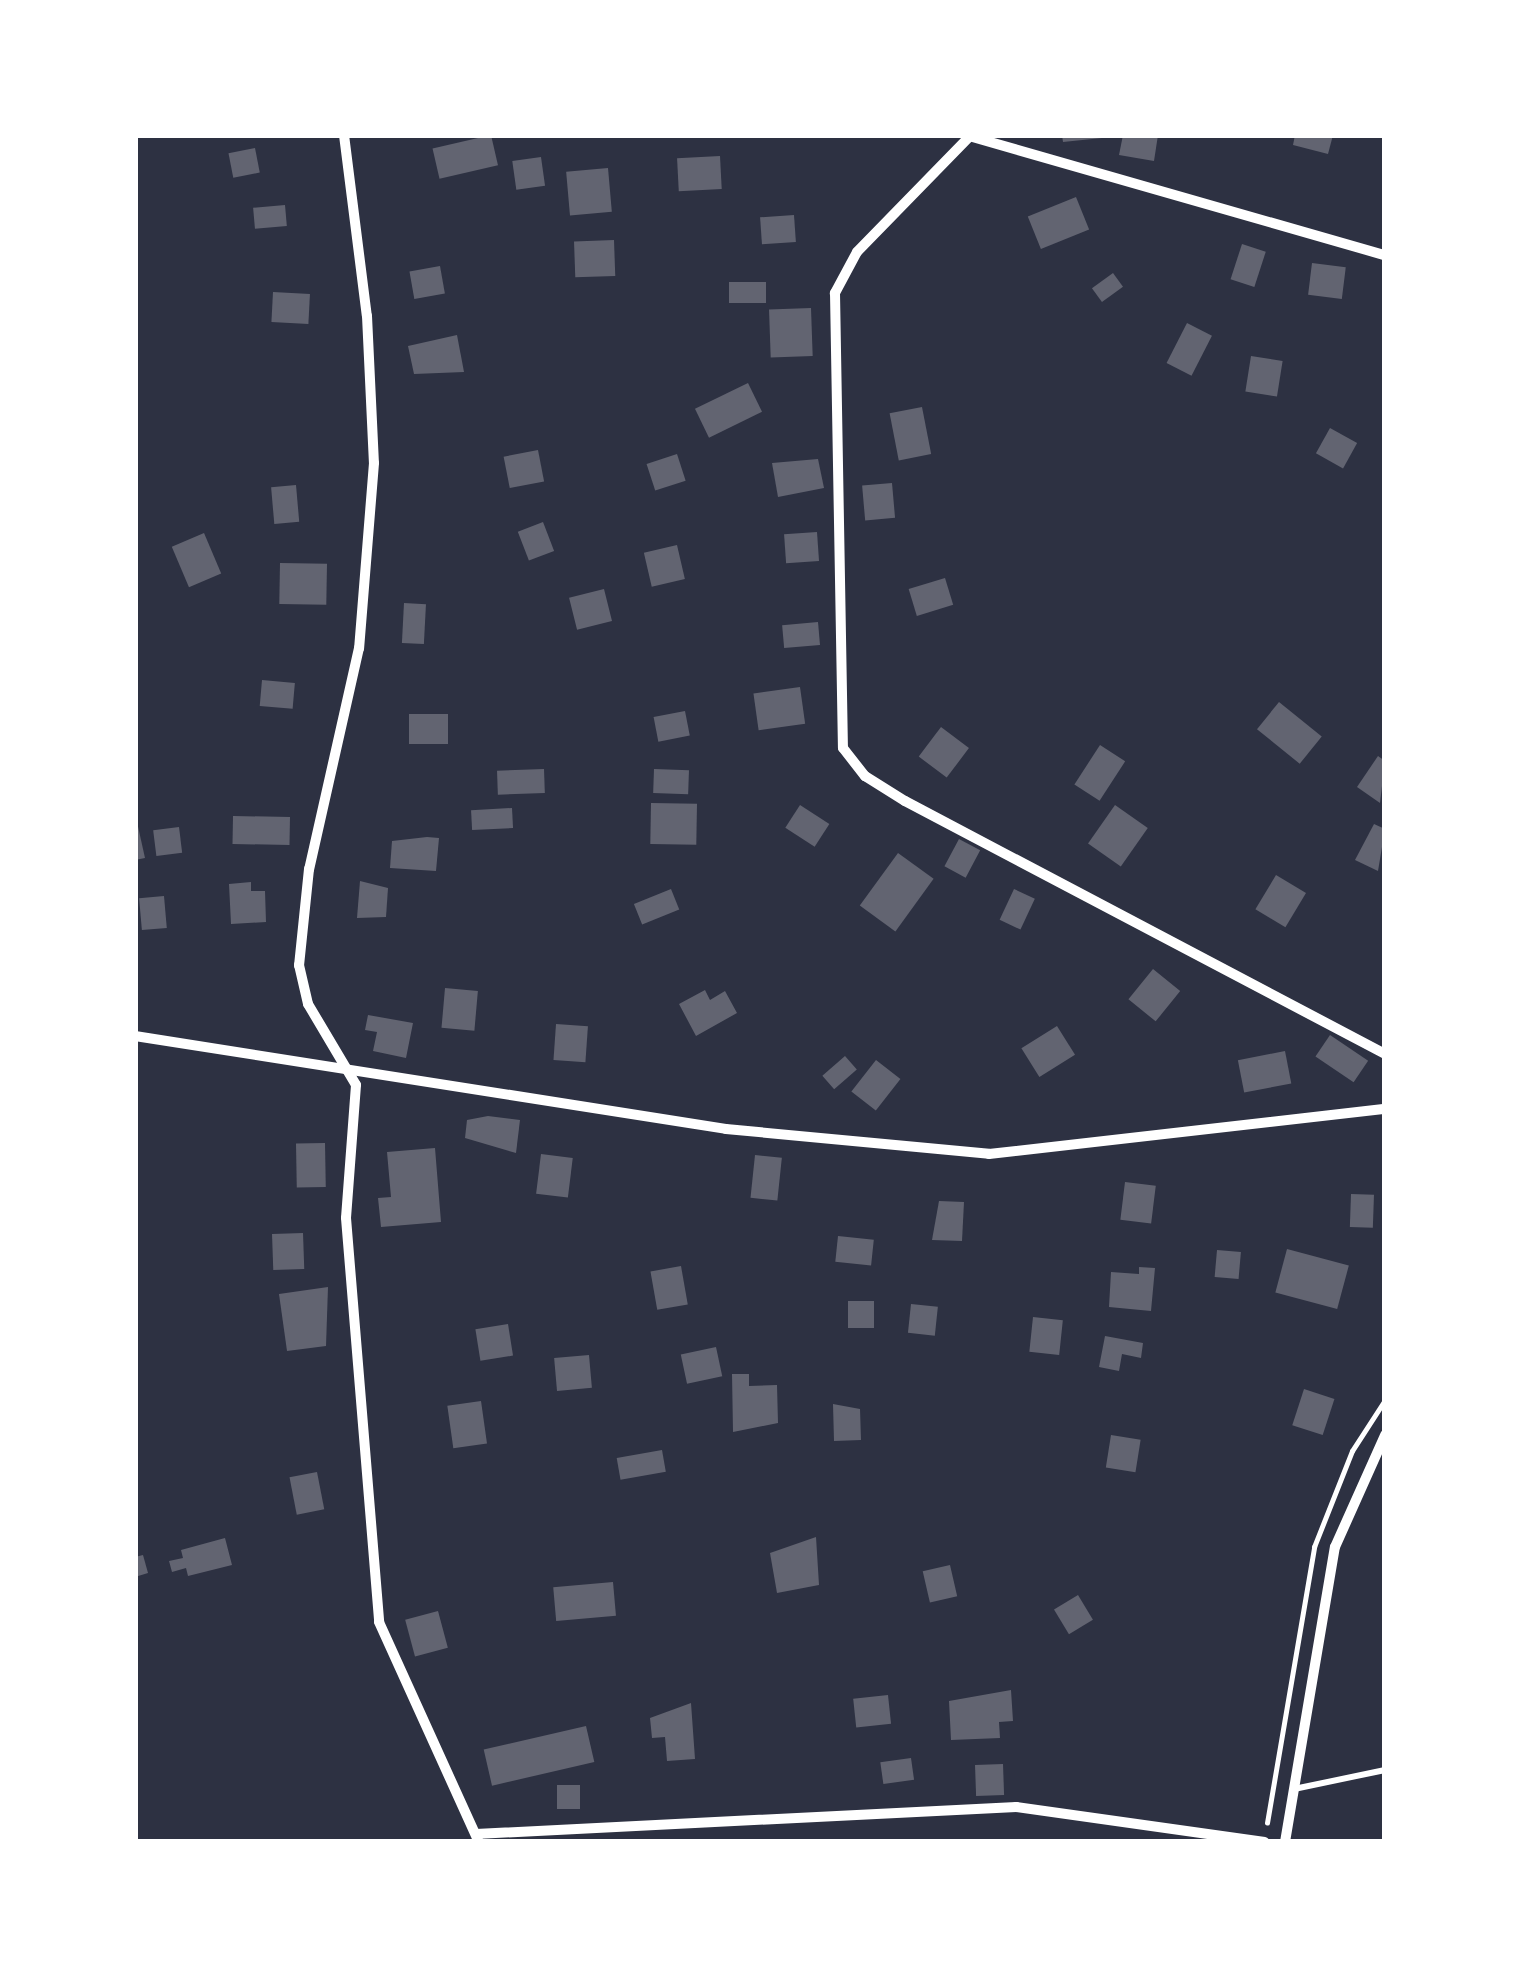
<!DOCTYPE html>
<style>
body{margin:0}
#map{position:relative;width:1520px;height:1977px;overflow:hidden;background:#2d3142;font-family:"DM Sans",sans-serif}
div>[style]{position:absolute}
.building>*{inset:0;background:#626471;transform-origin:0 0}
.path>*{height:4.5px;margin:-2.25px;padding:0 2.25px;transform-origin:2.25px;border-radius:2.25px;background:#fff}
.service>*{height:6px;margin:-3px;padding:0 3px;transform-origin:3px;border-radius:3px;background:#fff}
.minor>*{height:10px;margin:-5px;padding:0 5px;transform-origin:5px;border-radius:5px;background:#fff}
span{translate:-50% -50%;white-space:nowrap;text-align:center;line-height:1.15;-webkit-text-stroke:10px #fff;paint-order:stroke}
.frame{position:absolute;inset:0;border:138px solid #fff;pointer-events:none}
</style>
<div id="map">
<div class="building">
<div style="left:491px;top:135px;width:31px;height:60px;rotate:77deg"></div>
<div style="clip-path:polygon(1062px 135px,1102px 135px,1102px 138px,1063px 142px)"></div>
<div style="clip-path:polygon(1123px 135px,1158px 135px,1154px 161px,1119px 155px)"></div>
<div style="clip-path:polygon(1295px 135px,1333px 135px,1328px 154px,1293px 145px)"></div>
<div style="left:255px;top:148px;width:25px;height:27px;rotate:79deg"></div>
<div style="left:720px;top:156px;width:33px;height:43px;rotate:87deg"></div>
<div style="left:541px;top:157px;width:29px;height:29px;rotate:82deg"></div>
<div style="left:608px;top:168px;width:44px;height:42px;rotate:85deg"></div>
<div style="left:1076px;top:197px;width:35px;height:52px;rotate:68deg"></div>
<div style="left:285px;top:205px;width:21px;height:32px;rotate:85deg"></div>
<div style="left:794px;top:215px;width:27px;height:34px;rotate:86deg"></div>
<div style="left:614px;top:240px;width:36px;height:40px;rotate:88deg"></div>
<div style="left:1242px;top:244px;width:25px;height:37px;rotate:18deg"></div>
<div style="left:1312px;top:263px;width:34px;height:32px;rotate:7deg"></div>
<div style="left:440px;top:266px;width:28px;height:31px;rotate:80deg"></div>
<div style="left:1113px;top:273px;width:17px;height:26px;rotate:54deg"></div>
<div style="left:729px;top:282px;width:37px;height:21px"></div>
<div style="left:273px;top:292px;width:37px;height:30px;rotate:3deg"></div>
<div style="left:811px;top:308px;width:48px;height:42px;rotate:88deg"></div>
<div style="left:1187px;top:323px;width:28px;height:45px;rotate:27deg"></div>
<div style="clip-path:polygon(457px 335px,464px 372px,414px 374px,408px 346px)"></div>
<div style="left:1251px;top:356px;width:32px;height:36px;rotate:9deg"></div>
<div style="left:748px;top:383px;width:32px;height:59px;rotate:64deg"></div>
<div style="left:922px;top:407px;width:48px;height:33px;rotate:79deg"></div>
<div style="left:1330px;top:428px;width:31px;height:29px;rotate:29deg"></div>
<div style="left:538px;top:450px;width:32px;height:35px;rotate:79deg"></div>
<div style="left:677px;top:454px;width:28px;height:32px;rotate:72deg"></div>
<div style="clip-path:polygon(818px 459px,824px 488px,778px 497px,772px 463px)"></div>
<div style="left:892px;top:483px;width:35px;height:30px;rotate:85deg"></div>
<div style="left:296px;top:485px;width:37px;height:25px;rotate:85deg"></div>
<div style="left:543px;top:522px;width:31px;height:27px;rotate:69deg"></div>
<div style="left:817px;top:532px;width:29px;height:33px;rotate:86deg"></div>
<div style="left:204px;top:533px;width:44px;height:35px;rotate:67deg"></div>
<div style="left:677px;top:545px;width:35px;height:34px;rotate:77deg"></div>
<div style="left:280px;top:563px;width:47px;height:41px;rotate:1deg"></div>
<div style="left:945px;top:578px;width:28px;height:38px;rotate:73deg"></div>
<div style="left:604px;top:589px;width:33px;height:36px;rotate:76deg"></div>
<div style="left:404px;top:603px;width:22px;height:40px;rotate:3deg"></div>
<div style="left:818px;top:622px;width:23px;height:36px;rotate:85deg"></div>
<div style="left:262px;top:680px;width:33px;height:26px;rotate:5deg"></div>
<div style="left:800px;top:687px;width:37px;height:47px;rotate:82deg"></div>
<div style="left:1279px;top:702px;width:55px;height:35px;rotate:39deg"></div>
<div style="left:685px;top:711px;width:25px;height:32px;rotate:79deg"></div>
<div style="left:409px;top:714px;width:39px;height:30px"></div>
<div style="left:941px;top:727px;width:35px;height:37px;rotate:37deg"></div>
<div style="left:1100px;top:745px;width:30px;height:47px;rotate:33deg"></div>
<div style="clip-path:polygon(1378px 756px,1385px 761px,1380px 803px,1357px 787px)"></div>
<div style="left:544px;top:769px;width:24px;height:47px;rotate:88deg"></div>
<div style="left:654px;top:769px;width:35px;height:24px;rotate:2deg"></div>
<div style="left:651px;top:803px;width:46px;height:41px;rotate:1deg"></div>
<div style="left:800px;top:805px;width:35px;height:27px;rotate:33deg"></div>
<div style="left:1115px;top:805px;width:40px;height:47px;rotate:35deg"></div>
<div style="left:512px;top:808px;width:20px;height:41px;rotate:87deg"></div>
<div style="clip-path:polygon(135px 813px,145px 858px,135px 860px)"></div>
<div style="left:233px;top:816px;width:57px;height:28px;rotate:1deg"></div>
<div style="clip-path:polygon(1374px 824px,1385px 829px,1378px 871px,1355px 860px)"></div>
<div style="left:179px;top:827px;width:26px;height:26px;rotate:83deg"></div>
<div style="clip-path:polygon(427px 837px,439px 838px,436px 871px,390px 868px,392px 841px)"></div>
<div style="left:959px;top:839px;width:24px;height:31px;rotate:28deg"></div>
<div style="left:898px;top:853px;width:44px;height:65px;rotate:36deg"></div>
<div style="left:1276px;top:875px;width:35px;height:40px;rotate:31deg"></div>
<div style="clip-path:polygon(360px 881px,388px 888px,386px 917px,357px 918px)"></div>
<div style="clip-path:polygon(251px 882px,251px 891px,265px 891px,266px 922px,231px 924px,229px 884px)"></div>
<div style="left:671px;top:889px;width:22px;height:40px;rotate:68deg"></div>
<div style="left:1014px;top:889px;width:23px;height:34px;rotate:25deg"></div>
<div style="left:164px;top:896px;width:32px;height:25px;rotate:85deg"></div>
<div style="left:1153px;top:969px;width:35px;height:39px;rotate:39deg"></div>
<div style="left:445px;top:988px;width:33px;height:40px;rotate:5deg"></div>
<div style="clip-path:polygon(705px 990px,710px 1000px,725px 991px,737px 1013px,696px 1036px,679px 1004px)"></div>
<div style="clip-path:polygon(368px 1015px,413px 1023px,406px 1058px,373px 1051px,377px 1032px,365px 1030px)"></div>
<div style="left:556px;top:1024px;width:32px;height:36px;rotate:4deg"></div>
<div style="left:1057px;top:1026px;width:34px;height:42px;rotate:58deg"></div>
<div style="left:1330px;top:1035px;width:46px;height:26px;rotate:34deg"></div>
<div style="left:1285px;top:1051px;width:33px;height:48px;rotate:79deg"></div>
<div style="left:845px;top:1056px;width:18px;height:30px;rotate:49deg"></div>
<div style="left:876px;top:1060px;width:31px;height:40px;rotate:38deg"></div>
<div style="clip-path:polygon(488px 1116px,520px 1120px,516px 1153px,465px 1138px,467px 1120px)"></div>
<div style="left:325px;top:1143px;width:44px;height:29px;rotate:89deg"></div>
<div style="clip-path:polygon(435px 1148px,441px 1222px,381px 1227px,378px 1198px,391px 1197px,387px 1152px)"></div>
<div style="left:541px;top:1154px;width:32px;height:40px;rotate:7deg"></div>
<div style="left:755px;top:1155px;width:27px;height:43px;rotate:6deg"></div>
<div style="left:1125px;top:1182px;width:31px;height:38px;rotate:7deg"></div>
<div style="left:1351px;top:1194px;width:23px;height:33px;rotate:2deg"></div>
<div style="clip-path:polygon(939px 1201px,964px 1202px,962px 1241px,932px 1240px)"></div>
<div style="left:303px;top:1233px;width:36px;height:31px;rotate:88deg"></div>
<div style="left:838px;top:1236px;width:36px;height:26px;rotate:6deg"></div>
<div style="left:1287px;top:1249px;width:64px;height:45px;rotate:15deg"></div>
<div style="left:1217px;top:1250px;width:24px;height:27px;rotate:5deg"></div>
<div style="left:681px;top:1266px;width:39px;height:31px;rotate:80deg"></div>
<div style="clip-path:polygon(1139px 1267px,1155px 1268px,1151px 1311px,1109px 1307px,1111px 1272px,1139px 1274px)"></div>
<div style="clip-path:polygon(328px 1287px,326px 1346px,287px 1351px,279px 1294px)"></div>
<div style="left:848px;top:1301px;width:26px;height:27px"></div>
<div style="left:911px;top:1304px;width:27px;height:29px;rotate:6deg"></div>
<div style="left:1033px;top:1317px;width:30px;height:35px;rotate:6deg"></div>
<div style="left:508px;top:1324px;width:32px;height:33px;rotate:81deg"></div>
<div style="clip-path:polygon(1105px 1336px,1143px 1343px,1141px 1358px,1122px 1354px,1119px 1371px,1099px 1367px)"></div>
<div style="left:716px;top:1347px;width:30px;height:36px;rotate:78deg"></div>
<div style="left:589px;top:1355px;width:33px;height:35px;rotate:85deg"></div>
<div style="clip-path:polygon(732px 1374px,749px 1374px,749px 1386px,777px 1385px,778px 1423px,733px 1432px)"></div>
<div style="left:1304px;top:1389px;width:32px;height:38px;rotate:18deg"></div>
<div style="left:481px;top:1401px;width:43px;height:34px;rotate:82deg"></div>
<div style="clip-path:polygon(833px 1404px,860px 1409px,861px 1440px,834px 1441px)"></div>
<div style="left:1111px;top:1435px;width:30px;height:33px;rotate:9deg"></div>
<div style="left:662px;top:1450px;width:22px;height:46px;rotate:80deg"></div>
<div style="left:317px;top:1472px;width:38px;height:28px;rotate:79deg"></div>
<div style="clip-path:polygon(816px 1537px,819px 1585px,777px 1593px,770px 1553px)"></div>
<div style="clip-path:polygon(225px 1538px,232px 1565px,188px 1576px,186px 1568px,172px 1572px,169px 1561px,183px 1558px,181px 1550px)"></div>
<div style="clip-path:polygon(143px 1555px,148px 1573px,135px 1577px,135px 1557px)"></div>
<div style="left:950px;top:1565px;width:32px;height:28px;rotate:77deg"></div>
<div style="left:613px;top:1582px;width:34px;height:60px;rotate:85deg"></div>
<div style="left:1078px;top:1595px;width:29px;height:28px;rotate:59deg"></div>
<div style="left:438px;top:1611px;width:38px;height:34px;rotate:75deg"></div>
<div style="clip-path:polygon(1011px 1690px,1013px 1721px,999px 1722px,1000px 1738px,951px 1740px,949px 1701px)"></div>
<div style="left:888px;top:1695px;width:29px;height:35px;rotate:84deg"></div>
<div style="clip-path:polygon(691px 1703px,695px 1759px,667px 1761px,665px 1737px,652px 1738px,650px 1718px)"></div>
<div style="left:586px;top:1726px;width:37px;height:105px;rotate:77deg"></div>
<div style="left:911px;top:1758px;width:22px;height:31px;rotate:82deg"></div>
<div style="left:1003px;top:1764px;width:31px;height:28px;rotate:88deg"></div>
<div style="left:557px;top:1785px;width:23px;height:24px"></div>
</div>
<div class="path">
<div style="left:1267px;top:1823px;width:280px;rotate:-80.3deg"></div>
<div style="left:1314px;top:1547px;width:103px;rotate:-68.4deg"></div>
<div style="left:1352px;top:1451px;width:61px;rotate:-57.1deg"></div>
</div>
<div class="service">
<div style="left:1294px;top:1789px;width:93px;rotate:-11.8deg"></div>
</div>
<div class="minor">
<div style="left:344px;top:135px;width:182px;rotate:82.8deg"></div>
<div style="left:367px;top:316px;width:147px;rotate:87.3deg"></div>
<div style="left:374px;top:463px;width:186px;rotate:94.6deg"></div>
<div style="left:359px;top:648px;width:227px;rotate:102.7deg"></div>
<div style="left:309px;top:869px;width:97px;rotate:95.9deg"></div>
<div style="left:299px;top:965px;width:40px;rotate:77deg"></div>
<div style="left:308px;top:1004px;width:94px;rotate:59.3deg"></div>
<div style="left:356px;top:1085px;width:133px;rotate:94.3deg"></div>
<div style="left:346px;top:1218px;width:405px;rotate:85.3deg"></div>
<div style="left:379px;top:1622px;width:242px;rotate:65.6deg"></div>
<div style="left:971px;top:135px;width:163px;rotate:134.3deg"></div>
<div style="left:857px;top:252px;width:47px;rotate:118.2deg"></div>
<div style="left:835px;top:293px;width:455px;rotate:89deg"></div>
<div style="left:843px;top:748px;width:36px;rotate:52deg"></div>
<div style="left:865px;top:776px;width:47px;rotate:32deg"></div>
<div style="left:905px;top:801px;width:543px;rotate:27.79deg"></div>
<div style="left:969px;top:136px;width:433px;rotate:16deg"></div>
<div style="left:135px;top:1036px;width:598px;rotate:8.94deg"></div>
<div style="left:726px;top:1129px;width:264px;rotate:5.4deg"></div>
<div style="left:989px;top:1154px;width:399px;rotate:-6.5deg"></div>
<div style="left:476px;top:1834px;width:541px;rotate:-2.86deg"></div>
<div style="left:1016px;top:1807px;width:251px;rotate:8deg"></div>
<div style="left:1285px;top:1842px;width:299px;rotate:-80.4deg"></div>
<div style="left:1335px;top:1547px;width:123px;rotate:-65.9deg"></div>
</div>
<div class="frame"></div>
</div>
